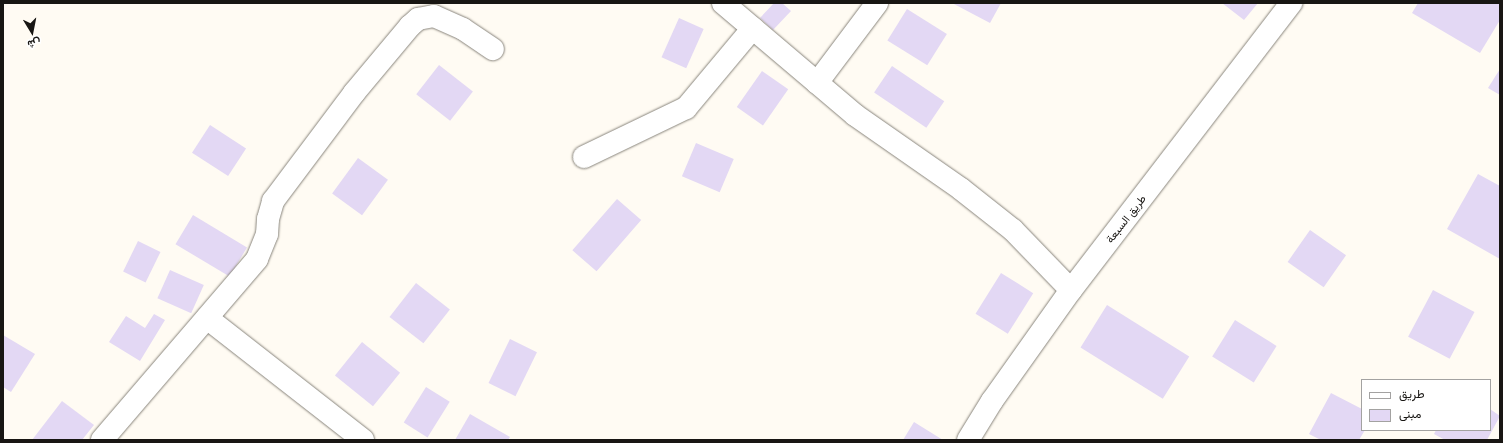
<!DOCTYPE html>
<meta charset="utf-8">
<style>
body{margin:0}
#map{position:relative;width:1503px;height:443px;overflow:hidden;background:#fffbf3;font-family:Inter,Vazirmatn,sans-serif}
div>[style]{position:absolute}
.building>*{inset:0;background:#e3d8f4;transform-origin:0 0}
.roads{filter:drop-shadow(0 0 1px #89857c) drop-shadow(0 0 1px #89857c)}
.minor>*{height:22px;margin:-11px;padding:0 11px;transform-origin:11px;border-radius:11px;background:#fff}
span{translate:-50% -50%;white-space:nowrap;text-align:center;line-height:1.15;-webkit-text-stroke:3.5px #fff;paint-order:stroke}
.street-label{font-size:11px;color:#181613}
.frame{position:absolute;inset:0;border:4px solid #181613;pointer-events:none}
.legend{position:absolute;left:1361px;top:379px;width:130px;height:52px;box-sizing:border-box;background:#fff;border:1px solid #a3a2a1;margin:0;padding:5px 7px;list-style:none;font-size:12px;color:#181613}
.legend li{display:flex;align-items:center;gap:8px;height:20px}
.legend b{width:20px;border:1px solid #a3a2a1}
.north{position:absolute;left:12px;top:12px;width:40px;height:40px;-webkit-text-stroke:3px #fff;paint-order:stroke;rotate:170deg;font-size:11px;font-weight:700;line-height:16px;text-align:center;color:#181613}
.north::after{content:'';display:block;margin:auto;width:14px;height:18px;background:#181613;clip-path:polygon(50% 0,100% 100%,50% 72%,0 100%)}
</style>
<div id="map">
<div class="building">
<div style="clip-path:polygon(774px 3px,782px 3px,791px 11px,773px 30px,760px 18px)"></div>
<div style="clip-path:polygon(952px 3px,1001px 3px,990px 23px)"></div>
<div style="clip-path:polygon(1222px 3px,1258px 3px,1244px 20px)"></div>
<div style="clip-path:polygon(1418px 3px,1500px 3px,1500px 20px,1480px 53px,1412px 13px)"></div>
<div style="left:907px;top:9px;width:47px;height:37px;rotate:32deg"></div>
<div style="left:679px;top:18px;width:27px;height:43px;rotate:24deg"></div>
<div style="left:439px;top:65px;width:43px;height:37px;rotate:38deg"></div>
<div style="left:892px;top:66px;width:63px;height:32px;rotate:34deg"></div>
<div style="clip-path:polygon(1500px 69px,1500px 95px,1488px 88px)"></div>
<div style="left:762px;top:71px;width:32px;height:44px;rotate:35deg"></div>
<div style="left:210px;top:125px;width:43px;height:33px;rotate:33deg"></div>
<div style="left:696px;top:143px;width:41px;height:36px;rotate:23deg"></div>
<div style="left:358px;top:158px;width:37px;height:44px;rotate:36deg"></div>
<div style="clip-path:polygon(1478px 174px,1500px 186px,1500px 259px,1447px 229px)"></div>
<div style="left:617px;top:199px;width:32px;height:68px;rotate:41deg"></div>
<div style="left:193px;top:215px;width:63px;height:34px;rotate:31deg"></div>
<div style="left:1310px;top:230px;width:44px;height:39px;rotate:35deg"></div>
<div style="left:138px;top:241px;width:25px;height:34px;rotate:26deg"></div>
<div style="left:170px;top:270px;width:37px;height:31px;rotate:24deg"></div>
<div style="left:1001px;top:273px;width:38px;height:48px;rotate:32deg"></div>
<div style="left:416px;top:283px;width:43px;height:43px;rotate:38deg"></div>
<div style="left:1433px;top:290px;width:47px;height:53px;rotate:28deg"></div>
<div style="left:1107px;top:305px;width:97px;height:50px;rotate:32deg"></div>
<div style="clip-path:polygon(154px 314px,165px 320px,140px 361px,109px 342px,126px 316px,145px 328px)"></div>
<div style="left:1235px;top:320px;width:49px;height:43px;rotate:32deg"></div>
<div style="clip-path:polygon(3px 335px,35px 354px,11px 392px,3px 387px)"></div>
<div style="left:510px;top:339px;width:30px;height:49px;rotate:26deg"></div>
<div style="left:362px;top:342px;width:49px;height:43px;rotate:39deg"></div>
<div style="left:426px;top:387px;width:28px;height:42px;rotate:32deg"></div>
<div style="clip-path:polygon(1331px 393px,1362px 409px,1362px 430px,1365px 430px,1359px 440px,1321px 440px,1309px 434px)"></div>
<div style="clip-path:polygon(62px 401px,94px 425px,82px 440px,32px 440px)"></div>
<div style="clip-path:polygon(1490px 409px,1500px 416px,1487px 440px,1445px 440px,1434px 434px,1436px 430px,1490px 430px)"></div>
<div style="clip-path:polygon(470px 414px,510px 437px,508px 440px,455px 440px)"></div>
<div style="clip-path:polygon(914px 422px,943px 440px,903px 440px)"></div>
</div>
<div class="roads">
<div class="minor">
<div style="left:723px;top:3px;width:173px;rotate:40.3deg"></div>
<div style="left:855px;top:115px;width:129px;rotate:34.9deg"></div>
<div style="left:961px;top:189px;width:66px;rotate:38.3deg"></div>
<div style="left:1013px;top:230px;width:83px;rotate:46deg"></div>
<div style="left:817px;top:83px;width:100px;rotate:-53.1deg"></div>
<div style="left:584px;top:157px;width:113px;rotate:-25.7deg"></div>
<div style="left:686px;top:108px;width:104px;rotate:-50.1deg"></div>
<div style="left:207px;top:318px;width:198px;rotate:38deg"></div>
<div style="left:102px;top:440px;width:238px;rotate:-49.4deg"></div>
<div style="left:257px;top:259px;width:27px;rotate:-68deg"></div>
<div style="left:267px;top:234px;width:15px;rotate:-86deg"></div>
<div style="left:268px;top:219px;width:19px;rotate:-74deg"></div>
<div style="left:273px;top:201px;width:135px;rotate:-53.1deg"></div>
<div style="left:354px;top:93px;width:87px;rotate:-50.1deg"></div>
<div style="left:410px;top:26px;width:11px;rotate:-41deg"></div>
<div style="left:418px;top:19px;width:16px;rotate:-11deg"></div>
<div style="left:434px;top:16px;width:32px;rotate:24deg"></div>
<div style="left:463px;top:29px;width:36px;rotate:34deg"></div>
<div style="left:968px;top:440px;width:46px;rotate:-58.4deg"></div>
<div style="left:992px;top:401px;width:136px;rotate:-54.6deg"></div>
<div style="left:1071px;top:290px;width:362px;rotate:-52.5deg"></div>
</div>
</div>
<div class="street-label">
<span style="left:1126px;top:219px;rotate:-52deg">طريق السبعة</span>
</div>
<div class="frame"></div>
<ul class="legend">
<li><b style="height:5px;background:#fff"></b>طريق</li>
<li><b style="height:11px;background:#e3d8f4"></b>مبنى</li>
</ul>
<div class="north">ش</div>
</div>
